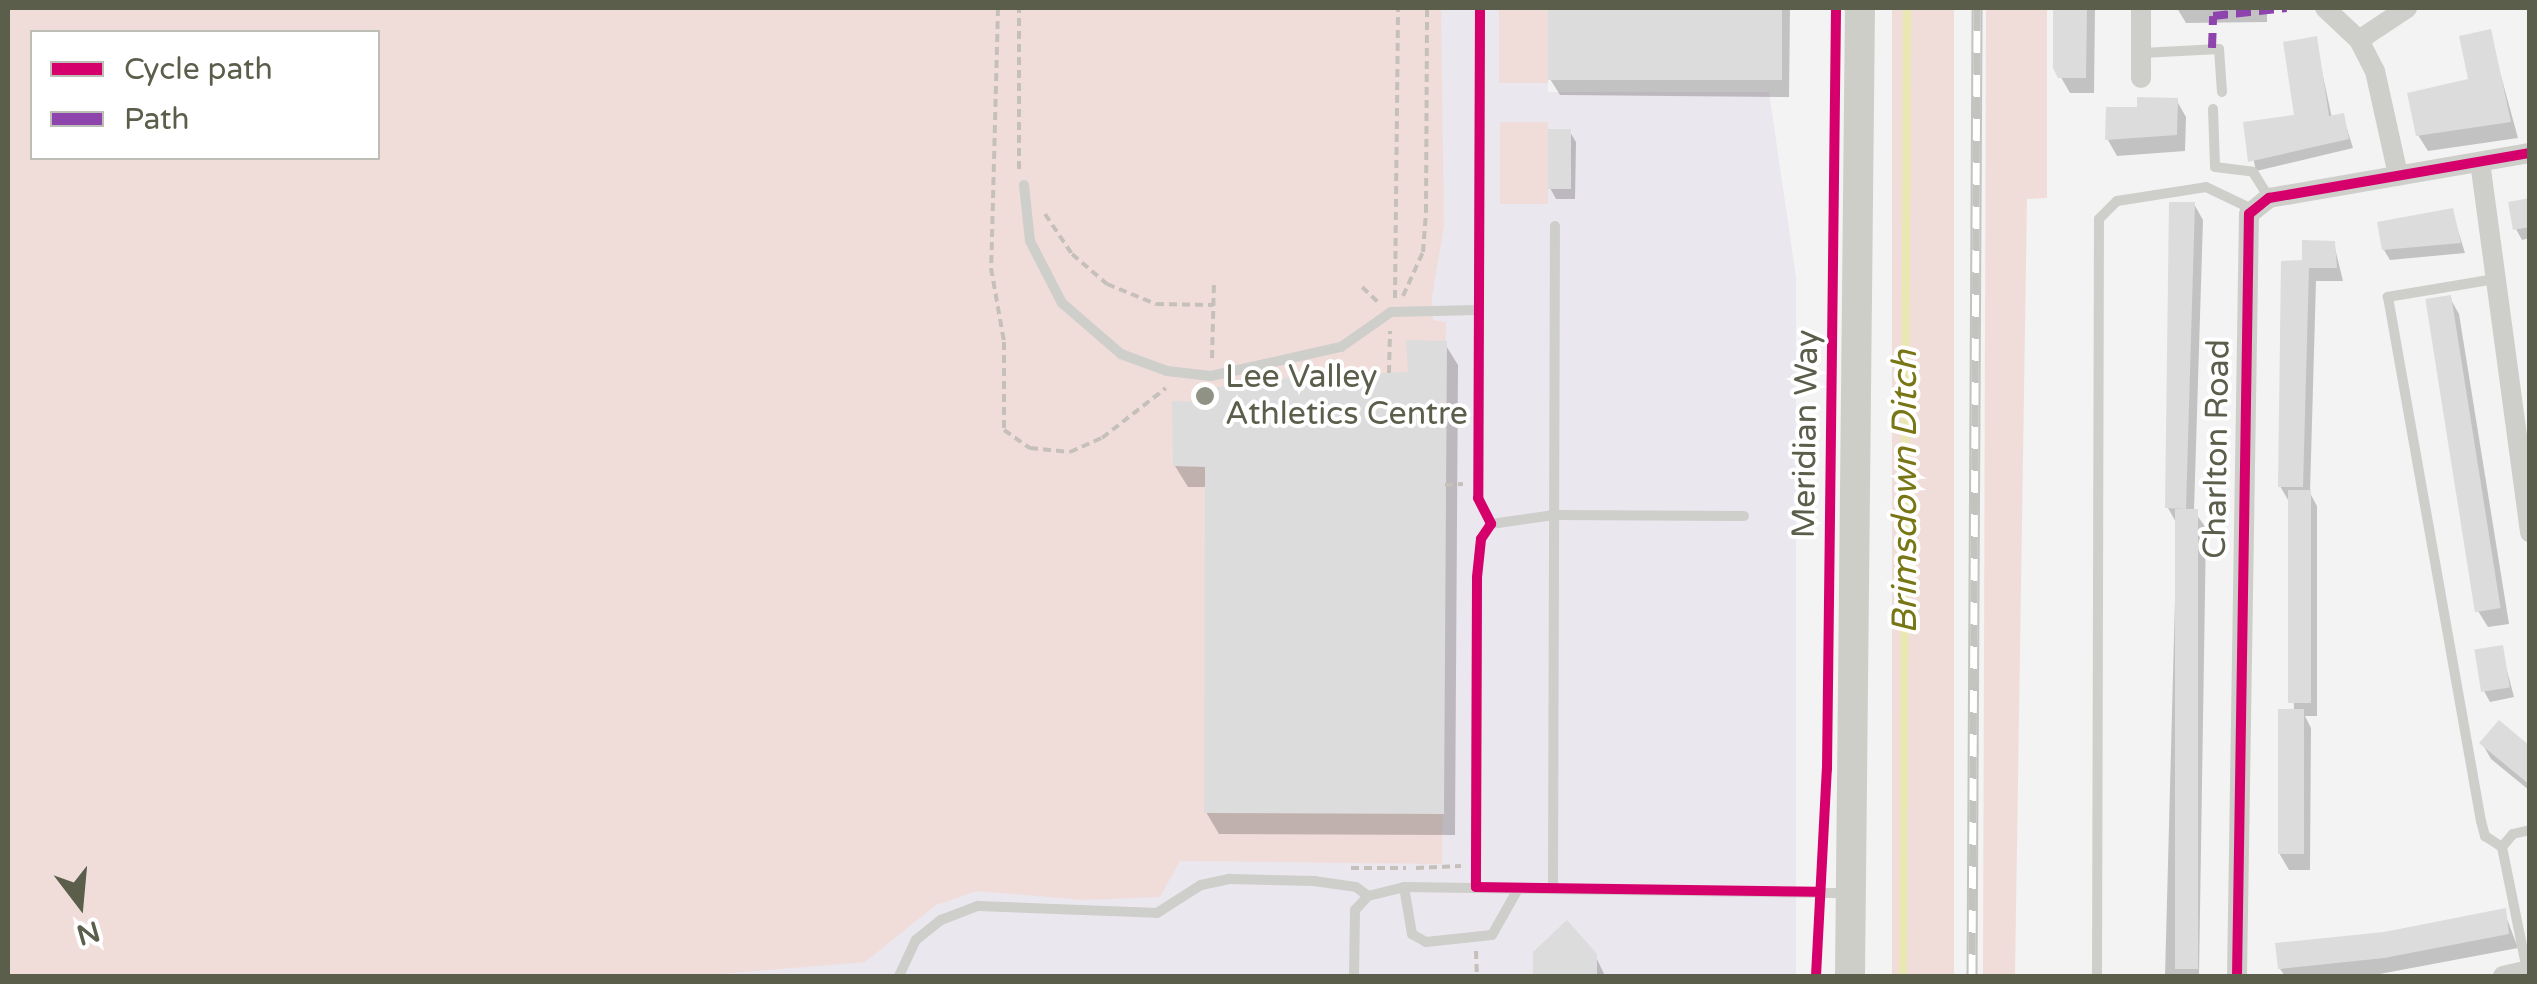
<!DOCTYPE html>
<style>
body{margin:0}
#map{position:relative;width:2537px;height:984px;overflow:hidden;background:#f3f3f3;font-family:"Varela Round",sans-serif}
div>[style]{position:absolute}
.commercial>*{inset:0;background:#ebe7ee}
.green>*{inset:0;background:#f0ddda;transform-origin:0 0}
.shadow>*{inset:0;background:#0003}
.stream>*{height:8px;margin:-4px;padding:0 4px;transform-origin:4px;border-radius:4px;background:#eae8b2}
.building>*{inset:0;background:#dbdcdb;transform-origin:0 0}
.path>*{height:4px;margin-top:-2px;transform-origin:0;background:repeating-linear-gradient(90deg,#c6c0bb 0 8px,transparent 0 13px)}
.lane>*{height:10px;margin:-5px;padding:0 5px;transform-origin:5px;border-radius:5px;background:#cececb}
.street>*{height:20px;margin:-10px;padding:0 10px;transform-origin:10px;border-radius:10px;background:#cececb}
.primary>*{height:30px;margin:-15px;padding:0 15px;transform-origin:15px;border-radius:15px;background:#cdcec8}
.rail>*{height:11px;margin-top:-5.5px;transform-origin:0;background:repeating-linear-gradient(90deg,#fff 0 22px,#c3c3c0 0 44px);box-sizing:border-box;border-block:2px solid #c3c3c0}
.quiet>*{height:8px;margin-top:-4px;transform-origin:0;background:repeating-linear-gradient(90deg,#8e44ad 0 15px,transparent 0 23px)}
.cycleway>*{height:10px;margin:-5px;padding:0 5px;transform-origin:5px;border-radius:5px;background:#d6006c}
.dots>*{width:28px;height:28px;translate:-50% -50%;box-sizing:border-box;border:5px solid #fff;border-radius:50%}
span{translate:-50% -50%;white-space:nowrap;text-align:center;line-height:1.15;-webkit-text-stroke:8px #fff;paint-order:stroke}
.poi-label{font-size:32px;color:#5a5e4b}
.left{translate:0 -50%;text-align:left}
.street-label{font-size:32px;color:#5a5e4b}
.water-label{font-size:35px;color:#797616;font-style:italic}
.frame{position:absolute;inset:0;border:10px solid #5a5e4b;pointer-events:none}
.legend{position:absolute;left:30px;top:30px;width:350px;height:130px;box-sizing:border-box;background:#fff;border:2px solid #bdbfb7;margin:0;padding:12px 18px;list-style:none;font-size:30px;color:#5a5e4b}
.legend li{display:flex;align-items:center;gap:20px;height:50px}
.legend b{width:50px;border:2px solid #bdbfb7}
.north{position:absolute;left:30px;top:854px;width:100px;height:100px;-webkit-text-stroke:8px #fff;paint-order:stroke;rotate:164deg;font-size:28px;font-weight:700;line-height:40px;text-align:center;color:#5a5e4b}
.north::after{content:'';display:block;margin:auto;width:35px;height:45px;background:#5a5e4b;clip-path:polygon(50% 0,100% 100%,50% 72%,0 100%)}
</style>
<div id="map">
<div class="commercial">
<div style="clip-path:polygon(evenodd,8px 8px,1548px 8px,1548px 92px,1769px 92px,1796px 277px,1796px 976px,8px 976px,8px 8px,32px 32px,378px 32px,378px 158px,32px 158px,32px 32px)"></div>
</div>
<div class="green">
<div style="clip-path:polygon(evenodd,8px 8px,1441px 8px,1444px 226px,1432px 297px,1433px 320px,1446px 322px,1442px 864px,1180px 861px,1160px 897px,1084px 900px,977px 891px,936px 905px,865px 962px,695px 976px,8px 976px,8px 8px,32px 32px,378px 32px,378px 158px,32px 158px,32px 32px)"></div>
<div style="left:1499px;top:8px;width:49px;height:75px"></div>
<div style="left:1892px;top:8px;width:62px;height:968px"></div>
<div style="clip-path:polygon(1986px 8px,2047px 8px,2047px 198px,2027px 199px,2015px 976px,1983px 976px)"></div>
<div style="left:1500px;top:122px;width:48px;height:82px"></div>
</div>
<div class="shadow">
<div style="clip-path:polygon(1551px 8px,1790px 8px,1789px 97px,1560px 95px,1550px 79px)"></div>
<div style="clip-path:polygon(2055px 8px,2095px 8px,2094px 93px,2070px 93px,2055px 67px)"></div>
<div style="clip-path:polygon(2177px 8px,2267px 8px,2267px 22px,2186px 23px)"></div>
<div style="clip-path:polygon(2489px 32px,2518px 138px,2428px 151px,2418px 135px,2471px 81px)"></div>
<div style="clip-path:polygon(2315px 39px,2332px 118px,2343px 116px,2353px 148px,2256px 171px,2246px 124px,2297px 117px)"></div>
<div style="clip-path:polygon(2177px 101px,2186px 117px,2185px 151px,2117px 156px,2108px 140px,2139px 110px)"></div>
<div style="clip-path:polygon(1570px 132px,1576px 142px,1575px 199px,1556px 199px,1550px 188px)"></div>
<div style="clip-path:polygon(2530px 201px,2530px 238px,2522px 240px,2516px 229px)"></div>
<div style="clip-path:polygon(2194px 204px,2203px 220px,2194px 511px,2206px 528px,2199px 976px,2165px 976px,2177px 524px,2168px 508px)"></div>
<div style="clip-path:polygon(2452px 211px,2465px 253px,2390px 260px,2384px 250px)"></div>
<div style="clip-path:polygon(2334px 244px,2343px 281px,2316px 281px,2310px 493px,2317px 506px,2317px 716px,2305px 716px,2311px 728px,2310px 870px,2289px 870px,2279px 853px,2294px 711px,2288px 500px,2280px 486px,2304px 262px)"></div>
<div style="clip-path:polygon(2450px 298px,2459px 314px,2509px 624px,2488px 627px,2478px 611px)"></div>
<div style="clip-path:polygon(1445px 344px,1458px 365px,1455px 835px,1219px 834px,1206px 812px,1207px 487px,1188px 487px,1175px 466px,1207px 405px,1411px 374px)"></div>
<div style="clip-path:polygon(2501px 648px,2514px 697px,2490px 702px,2484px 691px)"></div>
<div style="clip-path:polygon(2482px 743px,2530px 749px,2530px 791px,2491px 759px)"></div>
<div style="clip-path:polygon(2504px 911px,2518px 948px,2369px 976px,2285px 976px,2280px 969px,2384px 934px)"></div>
<div style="clip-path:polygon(1536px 954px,1595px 955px,1605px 976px,1535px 976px)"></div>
</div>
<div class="stream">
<div style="left:1903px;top:976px;width:968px;rotate:-89.76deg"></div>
</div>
<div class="building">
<div style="left:1548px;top:8px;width:234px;height:72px"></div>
<div style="clip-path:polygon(2053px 8px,2087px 8px,2086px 78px,2058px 78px,2053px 68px)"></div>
<div style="clip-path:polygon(2491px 29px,2511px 122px,2416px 136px,2407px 93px,2468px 79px,2459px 36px)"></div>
<div style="clip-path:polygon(2317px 36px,2329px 116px,2344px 113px,2349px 139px,2248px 162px,2243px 122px,2294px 115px,2283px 42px)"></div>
<div style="clip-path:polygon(2137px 97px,2178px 98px,2177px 135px,2105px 140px,2106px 107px,2137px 107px)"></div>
<div style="left:1548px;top:129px;width:23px;height:60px"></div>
<div style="clip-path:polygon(2530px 198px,2530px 227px,2513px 230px,2508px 202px)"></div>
<div style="clip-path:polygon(2169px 202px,2195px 202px,2186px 509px,2165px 508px)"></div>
<div style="clip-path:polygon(2453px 208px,2461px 243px,2382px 250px,2377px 222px)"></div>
<div style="clip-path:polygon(2302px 240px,2335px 241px,2337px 268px,2309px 268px,2303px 487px,2278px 487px,2281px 261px,2302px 260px)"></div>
<div style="left:2451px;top:295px;width:317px;height:26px;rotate:81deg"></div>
<div style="clip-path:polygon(1406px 340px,1447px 341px,1444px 814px,1204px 813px,1205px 467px,1173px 466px,1172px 401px,1204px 402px,1205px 389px,1294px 377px,1408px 372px)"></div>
<div style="left:2311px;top:490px;width:213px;height:23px;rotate:90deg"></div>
<div style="left:2175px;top:509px;width:23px;height:460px"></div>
<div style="left:2503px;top:645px;width:43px;height:29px;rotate:81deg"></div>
<div style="left:2278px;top:709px;width:26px;height:145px"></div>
<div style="clip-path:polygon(2499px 720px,2530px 746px,2530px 785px,2479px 743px)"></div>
<div style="clip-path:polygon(2506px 908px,2509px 934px,2384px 958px,2278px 969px,2275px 943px,2384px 932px)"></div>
<div style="clip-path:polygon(1567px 920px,1597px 954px,1597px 976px,1533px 976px,1533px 952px)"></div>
</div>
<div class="path">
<div style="left:998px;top:8px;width:260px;rotate:91.5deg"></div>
<div style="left:991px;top:268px;width:75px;rotate:80deg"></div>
<div style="left:1004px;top:342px;width:88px;rotate:90deg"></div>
<div style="left:1004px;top:430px;width:32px;rotate:35deg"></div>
<div style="left:1030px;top:448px;width:40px;rotate:5.7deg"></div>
<div style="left:1070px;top:452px;width:35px;rotate:-24deg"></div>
<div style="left:1102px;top:438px;width:81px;rotate:-38deg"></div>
<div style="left:2529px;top:8px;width:5px;rotate:79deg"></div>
<div style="left:1019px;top:169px;width:161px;rotate:-90deg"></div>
<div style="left:1045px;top:214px;width:48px;rotate:56deg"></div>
<div style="left:1072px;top:254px;width:46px;rotate:40.6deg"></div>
<div style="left:1107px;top:284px;width:53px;rotate:22.2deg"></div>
<div style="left:1156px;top:304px;width:57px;rotate:1deg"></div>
<div style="left:1362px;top:287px;width:23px;rotate:43deg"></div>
<div style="left:1403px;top:296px;width:48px;rotate:-65.6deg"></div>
<div style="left:1423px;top:252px;width:40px;rotate:-85.7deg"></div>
<div style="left:1426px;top:212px;width:204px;rotate:-89.7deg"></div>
<div style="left:1395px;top:298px;width:290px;rotate:-89.4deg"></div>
<div style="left:1212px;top:358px;width:75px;rotate:-88.5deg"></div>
<div style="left:1389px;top:373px;width:42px;rotate:-88.6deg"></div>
<div style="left:1445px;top:485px;width:18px;rotate:-3deg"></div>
<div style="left:1351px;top:868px;width:55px"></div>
<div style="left:1416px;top:868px;width:45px;rotate:-2.5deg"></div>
<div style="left:1476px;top:951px;width:25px;rotate:88deg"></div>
</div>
<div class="lane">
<div style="left:1480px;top:8px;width:490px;rotate:90.2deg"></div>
<div style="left:1478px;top:498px;width:29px;rotate:63deg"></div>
<div style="left:2142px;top:53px;width:77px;rotate:-3deg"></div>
<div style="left:2219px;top:49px;width:43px;rotate:86deg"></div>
<div style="left:2213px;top:109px;width:58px;rotate:88deg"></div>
<div style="left:2215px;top:167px;width:38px;rotate:7deg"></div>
<div style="left:2253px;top:172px;width:31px;rotate:58deg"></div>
<div style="left:1024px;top:185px;width:56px;rotate:83.9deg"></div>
<div style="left:1030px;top:241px;width:70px;rotate:62.7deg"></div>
<div style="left:1062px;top:303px;width:78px;rotate:40.8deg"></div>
<div style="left:1121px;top:354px;width:49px;rotate:20.3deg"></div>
<div style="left:1167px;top:371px;width:44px;rotate:6.5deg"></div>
<div style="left:1211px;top:376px;width:133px;rotate:-12.6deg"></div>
<div style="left:1341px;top:347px;width:61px;rotate:-35deg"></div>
<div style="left:1391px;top:312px;width:86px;rotate:-1.3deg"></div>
<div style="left:2495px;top:279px;width:109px;rotate:170.5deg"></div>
<div style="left:2388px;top:297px;width:532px;rotate:79.94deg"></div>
<div style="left:2481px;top:821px;width:16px;rotate:75deg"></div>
<div style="left:2485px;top:836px;width:20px;rotate:33deg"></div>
<div style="left:1404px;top:887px;width:48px;rotate:80.3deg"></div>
<div style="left:1412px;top:934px;width:16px;rotate:30deg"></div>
<div style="left:1426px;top:942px;width:66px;rotate:-6.1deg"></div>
<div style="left:1492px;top:935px;width:53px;rotate:-60.5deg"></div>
<div style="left:1476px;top:887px;width:309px;rotate:-89.8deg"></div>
<div style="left:1477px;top:578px;width:39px;rotate:-84deg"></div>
<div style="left:1481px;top:539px;width:18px;rotate:-56deg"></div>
<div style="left:1491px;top:524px;width:64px;rotate:-8.1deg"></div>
<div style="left:1554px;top:515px;width:190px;rotate:0.3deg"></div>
<div style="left:1553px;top:889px;width:663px;rotate:-89.83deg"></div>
<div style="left:2527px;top:970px;width:126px;rotate:-101.5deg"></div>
<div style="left:2502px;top:847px;width:17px;rotate:-50deg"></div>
<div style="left:2513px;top:834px;width:17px;rotate:-13deg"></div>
<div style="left:899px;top:976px;width:40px;rotate:-65deg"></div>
<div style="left:916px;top:940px;width:32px;rotate:-39deg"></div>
<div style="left:941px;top:920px;width:40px;rotate:-21deg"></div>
<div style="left:978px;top:906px;width:179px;rotate:2.2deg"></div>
<div style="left:1157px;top:913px;width:52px;rotate:-32.5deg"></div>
<div style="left:1201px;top:885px;width:30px;rotate:-12deg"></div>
<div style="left:1230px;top:879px;width:84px;rotate:1.4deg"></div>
<div style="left:1314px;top:881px;width:42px;rotate:8.1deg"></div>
<div style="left:1356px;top:887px;width:15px;rotate:37deg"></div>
<div style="left:1354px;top:976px;width:66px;rotate:-89.1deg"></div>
<div style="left:1355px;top:910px;width:19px;rotate:-47deg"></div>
<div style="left:1368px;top:896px;width:37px;rotate:-14deg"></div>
<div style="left:1404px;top:887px;width:445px;rotate:0.8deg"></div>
<div style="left:2097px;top:976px;width:757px;rotate:-89.85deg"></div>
<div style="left:2099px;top:219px;width:25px;rotate:-45deg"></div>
<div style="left:2117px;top:201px;width:90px;rotate:-8.9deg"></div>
<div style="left:2206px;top:187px;width:51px;rotate:25.6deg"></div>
</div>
<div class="street">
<div style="left:2325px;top:8px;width:47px;rotate:43.3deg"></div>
<div style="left:2359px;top:40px;width:35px;rotate:63deg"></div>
<div style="left:2375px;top:71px;width:107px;rotate:77.5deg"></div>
<div style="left:2359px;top:40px;width:58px;rotate:-33.7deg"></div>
<div style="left:2141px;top:78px;width:70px;rotate:-90deg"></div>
<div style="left:2480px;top:162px;width:374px;rotate:82.3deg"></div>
<div style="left:2237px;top:976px;width:762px;rotate:-89.1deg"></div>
<div style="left:2249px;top:214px;width:26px;rotate:-39deg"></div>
<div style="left:2269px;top:198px;width:265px;rotate:-9.8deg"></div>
<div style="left:2503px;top:976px;width:28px;rotate:-13deg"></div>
</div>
<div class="primary">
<div style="left:1850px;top:976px;width:968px;rotate:-89.41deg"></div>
</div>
<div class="rail">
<div style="left:1972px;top:976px;width:968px;rotate:-89.7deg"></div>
</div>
<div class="quiet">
<div style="left:2212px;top:48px;width:32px;rotate:-88deg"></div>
<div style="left:2213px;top:16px;width:74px;rotate:-6.2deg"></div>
</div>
<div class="cycleway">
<div style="left:1480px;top:8px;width:490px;rotate:90.2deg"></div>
<div style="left:1478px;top:498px;width:29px;rotate:63deg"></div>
<div style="left:1491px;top:524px;width:18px;rotate:124deg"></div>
<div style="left:1481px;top:539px;width:39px;rotate:96deg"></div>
<div style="left:1477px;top:578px;width:309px;rotate:90.2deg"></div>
<div style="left:1476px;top:887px;width:341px;rotate:0.8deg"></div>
<div style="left:1816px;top:976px;width:207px;rotate:-87deg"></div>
<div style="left:1827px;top:769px;width:761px;rotate:-89.32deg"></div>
<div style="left:2237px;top:976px;width:762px;rotate:-89.1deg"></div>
<div style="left:2249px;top:214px;width:26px;rotate:-39deg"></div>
<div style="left:2269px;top:198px;width:265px;rotate:-9.8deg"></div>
</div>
<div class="dots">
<div style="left:1205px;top:396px;background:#909286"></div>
</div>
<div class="poi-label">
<span class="left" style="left:1225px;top:396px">Lee Valley<br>Athletics Centre</span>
</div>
<div class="street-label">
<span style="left:1806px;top:434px;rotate:-89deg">Meridian Way</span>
<span style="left:2217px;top:449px;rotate:-89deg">Charlton Road</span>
</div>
<div class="water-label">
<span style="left:1905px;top:492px;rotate:-90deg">Brimsdown Ditch</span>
</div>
<div class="frame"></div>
<ul class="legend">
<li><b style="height:12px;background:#d6006c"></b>Cycle path</li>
<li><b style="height:12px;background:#8e44ad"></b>Path</li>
</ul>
<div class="north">N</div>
</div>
